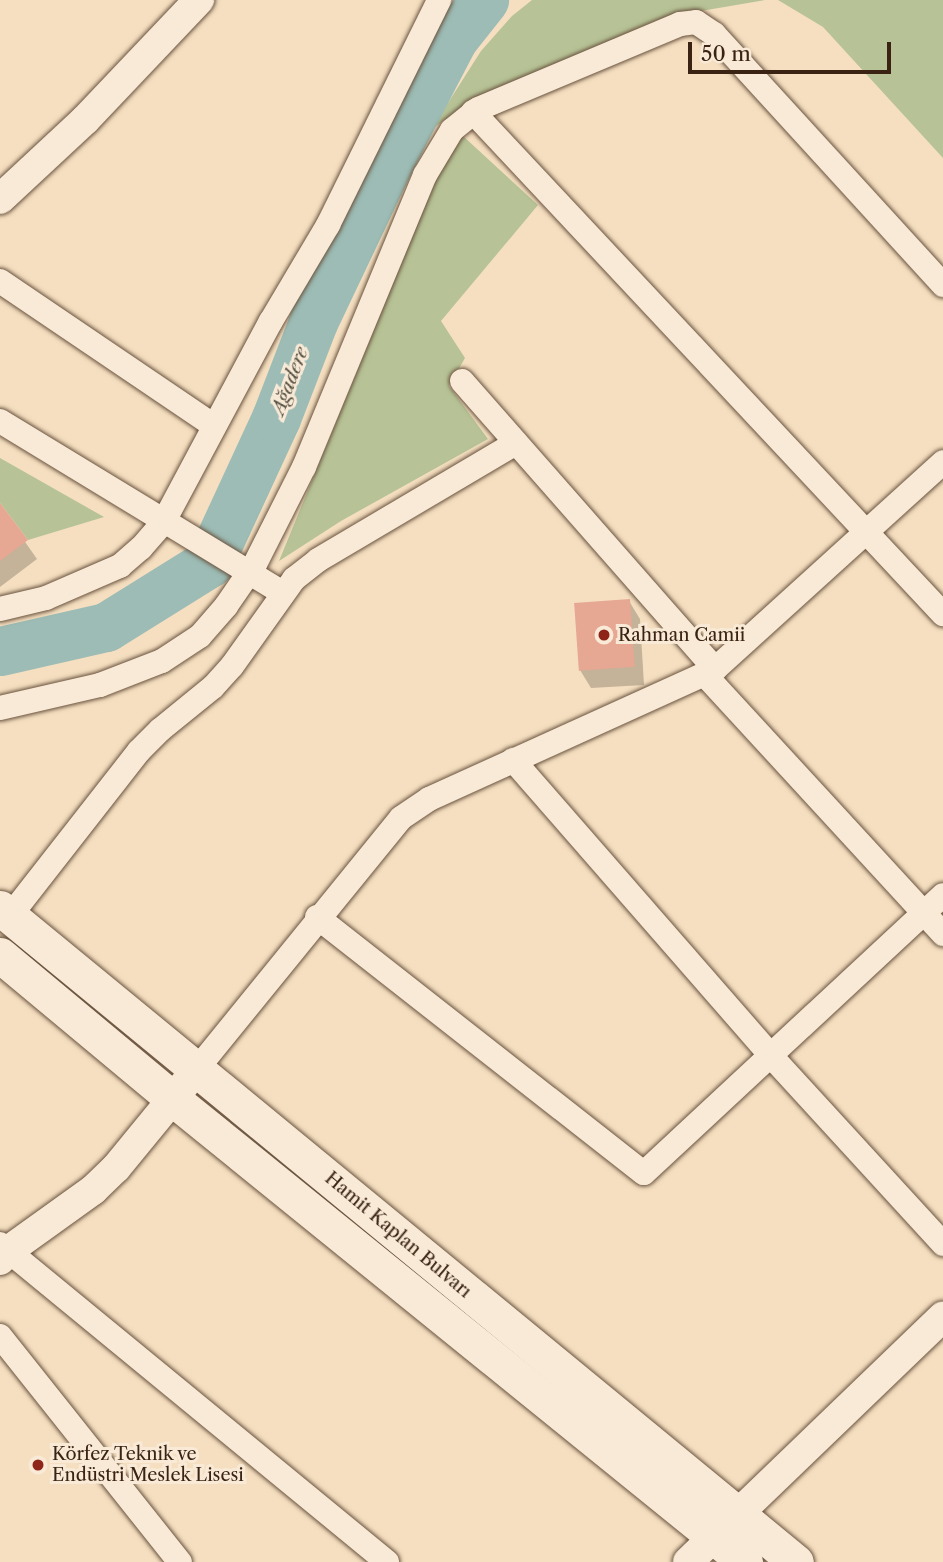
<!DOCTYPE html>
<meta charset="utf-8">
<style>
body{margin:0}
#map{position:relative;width:943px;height:1562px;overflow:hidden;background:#f5dfc0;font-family:"Libre Caslon Text",serif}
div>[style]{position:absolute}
.green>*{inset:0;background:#b7c396}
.shadow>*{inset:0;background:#0003}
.river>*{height:49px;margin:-24.5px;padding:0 24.5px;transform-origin:24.5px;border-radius:24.5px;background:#9cbcb5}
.building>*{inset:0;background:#e6a793;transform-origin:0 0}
.roads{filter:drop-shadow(0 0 2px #69523e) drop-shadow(0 0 2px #69523e)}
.minor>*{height:24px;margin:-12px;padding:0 12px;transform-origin:12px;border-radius:12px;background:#f8ead6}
.tertiary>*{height:30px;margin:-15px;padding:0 15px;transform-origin:15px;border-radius:15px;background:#f8ead6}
.secondary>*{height:35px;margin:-17.5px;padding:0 17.5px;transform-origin:17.5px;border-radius:17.5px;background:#f8ead6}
.dots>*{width:19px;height:19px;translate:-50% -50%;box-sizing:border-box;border:4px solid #f8ead6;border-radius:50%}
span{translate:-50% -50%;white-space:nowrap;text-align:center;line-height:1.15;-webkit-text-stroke:6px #f8ead6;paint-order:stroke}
.poi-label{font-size:18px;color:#3a2312}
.left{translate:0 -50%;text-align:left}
.street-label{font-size:18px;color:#3a2312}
.water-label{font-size:19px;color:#575143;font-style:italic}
.scale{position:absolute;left:688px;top:42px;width:203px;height:32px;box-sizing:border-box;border:4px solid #3a2312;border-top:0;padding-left:9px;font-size:21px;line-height:24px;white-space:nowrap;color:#3a2312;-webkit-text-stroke:5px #f8ead6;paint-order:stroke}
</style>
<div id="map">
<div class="green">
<div style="clip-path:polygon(532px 0,765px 0,695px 12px,469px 101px,430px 131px,481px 51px,512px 16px)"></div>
<div style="clip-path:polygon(778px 0,943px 0,943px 158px,823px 27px)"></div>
<div style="clip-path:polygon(463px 136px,538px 205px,441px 321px,465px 358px,449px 386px,488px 439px,341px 521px,279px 561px,438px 174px)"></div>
<div style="clip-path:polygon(0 458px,104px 517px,28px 540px,0 503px)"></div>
</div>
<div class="shadow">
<div style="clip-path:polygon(0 506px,37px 559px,0 587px)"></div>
<div style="clip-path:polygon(629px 601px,640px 619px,644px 685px,591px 688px,580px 670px)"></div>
</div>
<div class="river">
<div style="left:0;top:651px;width:109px;rotate:-12.8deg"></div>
<div style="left:106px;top:627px;width:121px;rotate:-31.9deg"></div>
<div style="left:209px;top:563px;width:160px;rotate:-65.2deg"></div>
<div style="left:276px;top:418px;width:103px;rotate:-68.9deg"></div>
<div style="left:313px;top:322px;width:175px;rotate:-64.6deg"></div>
<div style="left:388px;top:164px;width:141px;rotate:-62.5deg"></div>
<div style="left:453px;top:39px;width:50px;rotate:-51.5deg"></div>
</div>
<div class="building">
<div style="clip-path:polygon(0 503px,28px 540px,0 561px)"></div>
<div style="left:630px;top:599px;width:68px;height:56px;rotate:86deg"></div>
</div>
<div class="roads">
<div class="minor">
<div style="left:473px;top:112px;width:688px;rotate:46.89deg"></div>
<div style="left:0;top:281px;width:258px;rotate:34.1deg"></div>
<div style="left:462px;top:381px;width:383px;rotate:48.7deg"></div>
<div style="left:0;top:421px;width:331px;rotate:31.3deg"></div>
<div style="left:0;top:609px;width:47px;rotate:-13.4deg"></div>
<div style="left:46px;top:598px;width:81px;rotate:-23.4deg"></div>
<div style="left:120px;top:566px;width:28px;rotate:-41deg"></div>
<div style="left:141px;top:548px;width:33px;rotate:-49deg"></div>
<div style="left:163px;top:523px;width:229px;rotate:-61.9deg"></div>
<div style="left:271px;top:321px;width:112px;rotate:-59.3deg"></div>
<div style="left:328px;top:225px;width:251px;rotate:-63.7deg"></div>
<div style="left:705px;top:675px;width:352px;rotate:47.4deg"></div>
<div style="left:0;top:708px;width:103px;rotate:-13deg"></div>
<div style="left:100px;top:685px;width:66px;rotate:-21.2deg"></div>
<div style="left:162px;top:661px;width:45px;rotate:-33.3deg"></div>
<div style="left:200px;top:636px;width:40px;rotate:-49deg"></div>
<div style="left:226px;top:606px;width:51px;rotate:-55.4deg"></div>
<div style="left:255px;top:564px;width:109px;rotate:-63.2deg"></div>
<div style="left:304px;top:467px;width:316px;rotate:-67.5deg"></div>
<div style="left:425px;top:175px;width:52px;rotate:-59deg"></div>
<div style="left:452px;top:130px;width:33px;rotate:-39deg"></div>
<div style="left:478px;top:109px;width:219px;rotate:-22.8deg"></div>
<div style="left:680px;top:24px;width:16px;rotate:-7deg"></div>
<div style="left:696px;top:22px;width:22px;rotate:34deg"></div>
<div style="left:714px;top:34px;width:340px;rotate:47.6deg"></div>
<div style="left:513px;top:760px;width:393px;rotate:48.9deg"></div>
<div style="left:771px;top:1056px;width:255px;rotate:47.5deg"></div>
<div style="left:10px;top:916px;width:209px;rotate:-52deg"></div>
<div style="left:139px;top:751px;width:30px;rotate:-45deg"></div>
<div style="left:160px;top:730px;width:68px;rotate:-39.1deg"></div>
<div style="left:213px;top:687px;width:28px;rotate:-48deg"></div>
<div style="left:232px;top:666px;width:107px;rotate:-54.5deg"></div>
<div style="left:294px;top:579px;width:31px;rotate:-38deg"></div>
<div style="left:318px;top:560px;width:230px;rotate:-30.6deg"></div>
<div style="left:317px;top:917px;width:415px;rotate:38.1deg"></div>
<div style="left:644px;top:1173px;width:408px;rotate:-42.9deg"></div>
<div style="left:197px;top:1069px;width:323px;rotate:-50.9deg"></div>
<div style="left:401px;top:818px;width:34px;rotate:-34deg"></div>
<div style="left:429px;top:799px;width:314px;rotate:-24.4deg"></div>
<div style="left:715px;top:669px;width:308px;rotate:-42.2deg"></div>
<div style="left:0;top:1244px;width:501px;rotate:39.41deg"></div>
<div style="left:0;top:1336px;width:289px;rotate:51.5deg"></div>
</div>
<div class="tertiary">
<div style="left:0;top:199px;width:116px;rotate:-42.9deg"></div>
<div style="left:85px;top:120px;width:166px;rotate:-46.5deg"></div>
<div style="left:0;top:1260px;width:12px;rotate:-48deg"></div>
<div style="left:8px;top:1251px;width:105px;rotate:-35.7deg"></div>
<div style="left:93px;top:1190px;width:32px;rotate:-44deg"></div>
<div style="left:116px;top:1168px;width:114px;rotate:-50.7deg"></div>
<div style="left:688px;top:1562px;width:354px;rotate:-43.9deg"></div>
</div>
<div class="secondary">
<div style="left:0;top:908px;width:1030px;rotate:39.41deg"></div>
<div style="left:0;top:955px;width:225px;rotate:39.8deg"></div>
<div style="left:173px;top:1099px;width:736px;rotate:38.99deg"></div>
</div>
</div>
<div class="dots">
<div style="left:604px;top:635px;background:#8f2418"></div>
<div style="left:38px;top:1465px;background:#8f2418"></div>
</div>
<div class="poi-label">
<span class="left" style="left:618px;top:635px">Rahman Camii</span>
<span class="left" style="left:52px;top:1465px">Körfez Teknik ve<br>Endüstri Meslek Lisesi</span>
</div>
<div class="street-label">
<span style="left:398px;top:1235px;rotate:40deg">Hamit Kaplan Bulvarı</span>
</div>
<div class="water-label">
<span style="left:290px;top:381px;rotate:-69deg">Ağadere</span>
</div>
<div class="scale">50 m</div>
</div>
